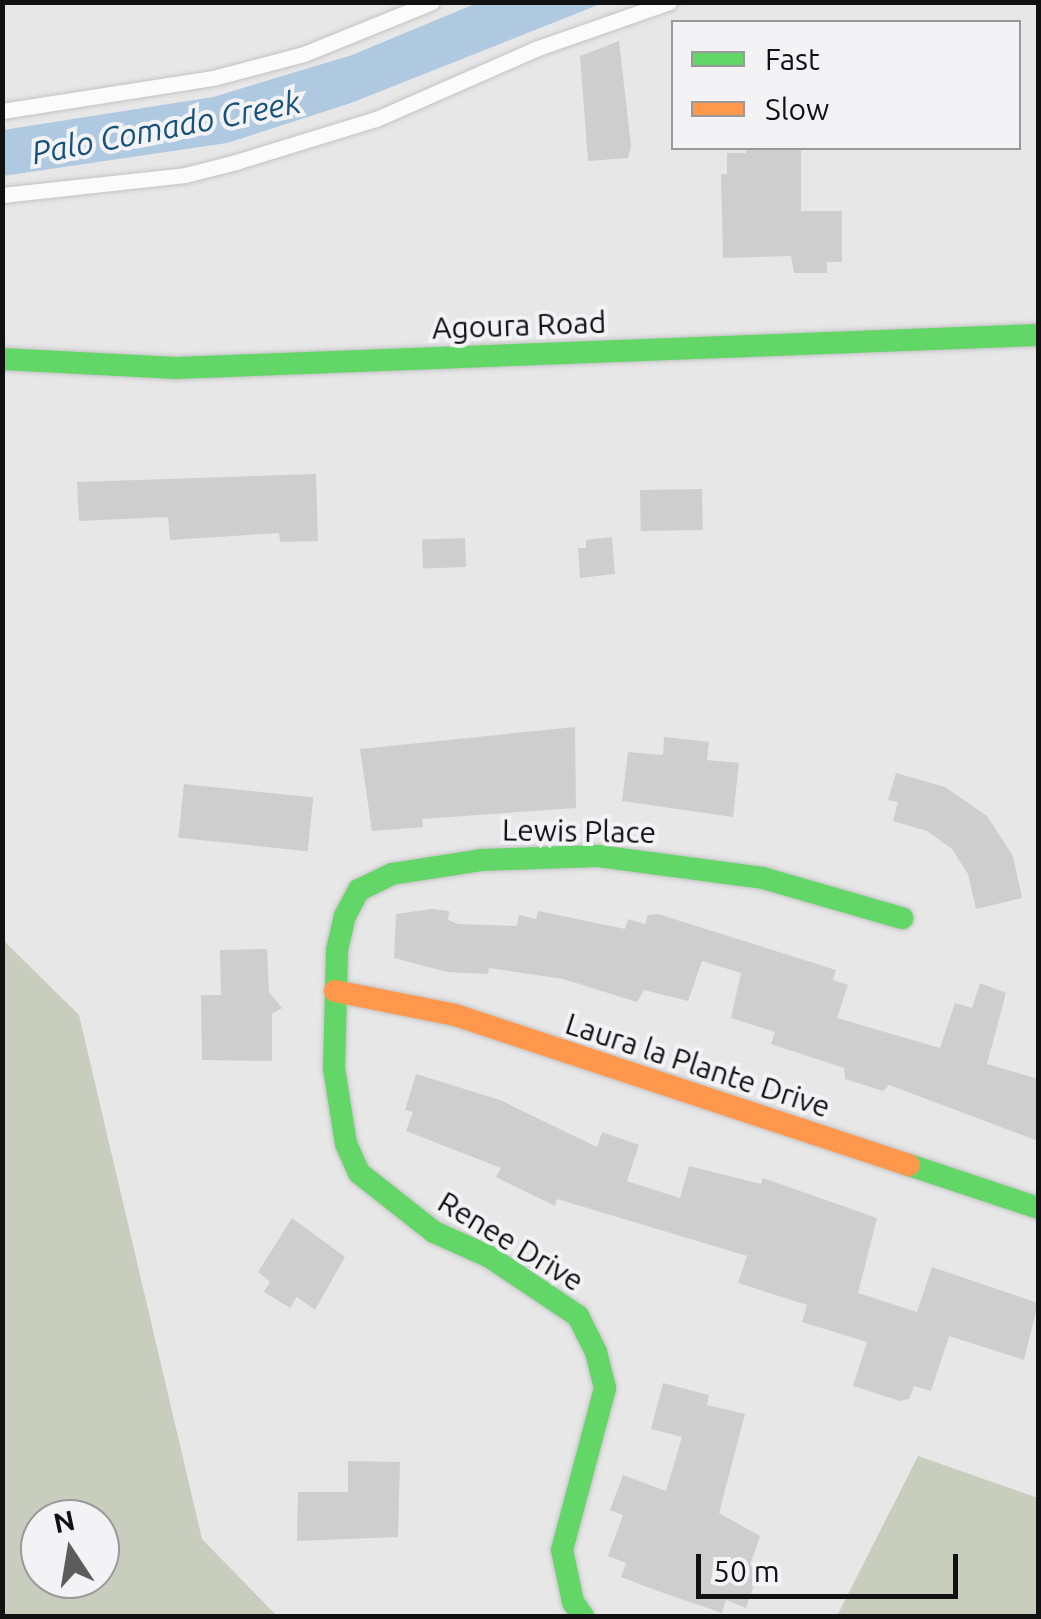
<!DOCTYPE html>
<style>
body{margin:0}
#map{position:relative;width:1041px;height:1619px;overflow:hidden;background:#e7e7e8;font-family:Ubuntu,sans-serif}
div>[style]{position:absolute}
.green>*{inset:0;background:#c9cdbe}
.water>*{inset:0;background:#afcae0}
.building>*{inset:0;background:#cececf;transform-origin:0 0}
.roads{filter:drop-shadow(0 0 2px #c3c3c4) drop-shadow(0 0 2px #c3c3c4)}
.lane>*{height:15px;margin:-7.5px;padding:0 7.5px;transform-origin:7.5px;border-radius:7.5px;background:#fbfbfc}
.fast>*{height:22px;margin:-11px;padding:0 11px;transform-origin:11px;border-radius:11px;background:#63d668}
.slow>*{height:22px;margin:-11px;padding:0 11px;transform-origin:11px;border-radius:11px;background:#ff974d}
span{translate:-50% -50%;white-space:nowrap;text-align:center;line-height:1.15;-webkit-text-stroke:8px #f3f3f6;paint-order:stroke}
.street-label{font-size:30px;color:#111112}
.water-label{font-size:32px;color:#15527b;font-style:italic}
.frame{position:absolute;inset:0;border:5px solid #111112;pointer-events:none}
.legend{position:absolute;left:671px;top:20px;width:350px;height:130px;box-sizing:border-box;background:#f3f3f6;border:2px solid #99999b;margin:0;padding:12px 18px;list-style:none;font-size:30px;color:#111112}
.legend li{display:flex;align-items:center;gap:20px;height:50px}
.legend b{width:50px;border:2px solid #99999b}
.north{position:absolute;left:20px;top:1499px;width:100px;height:100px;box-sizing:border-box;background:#f3f3f6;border:2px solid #99999b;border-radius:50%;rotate:348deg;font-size:28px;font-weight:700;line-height:40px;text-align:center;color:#111112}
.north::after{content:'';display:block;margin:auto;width:35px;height:45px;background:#5c5c5d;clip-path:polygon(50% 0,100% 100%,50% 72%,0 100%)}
.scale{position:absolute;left:696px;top:1554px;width:262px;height:45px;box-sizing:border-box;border:5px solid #111112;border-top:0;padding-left:12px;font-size:30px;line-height:35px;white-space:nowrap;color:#111112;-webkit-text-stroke:8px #f3f3f6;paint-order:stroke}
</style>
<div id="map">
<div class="green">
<div style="clip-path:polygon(evenodd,2px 939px,79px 1015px,202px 1539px,277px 1616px,3px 1616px,2px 939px,100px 1519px,100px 1579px,40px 1579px,40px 1519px,100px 1519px)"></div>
<div style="clip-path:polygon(918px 1456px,1038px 1498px,1038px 1616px,837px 1616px)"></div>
</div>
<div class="water">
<div style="clip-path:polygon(477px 3px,603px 3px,351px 103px,227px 143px,3px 176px,3px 130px,213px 97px,352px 55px)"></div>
</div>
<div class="building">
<div style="clip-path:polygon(619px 41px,631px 146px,628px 158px,588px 161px,580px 56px)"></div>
<div style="clip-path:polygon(746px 148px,801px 148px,801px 211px,842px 211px,842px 262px,827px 262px,827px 273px,794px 273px,791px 256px,723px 258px,721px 174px,727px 174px,727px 153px,746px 153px)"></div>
<div style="clip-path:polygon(316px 474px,318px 541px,280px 542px,279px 533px,170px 540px,168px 517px,79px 521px,77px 482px)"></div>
<div style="left:702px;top:489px;width:41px;height:62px;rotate:89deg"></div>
<div style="clip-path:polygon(612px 537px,615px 574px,580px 578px,578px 548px,586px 548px,586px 540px)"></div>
<div style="left:465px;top:538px;width:29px;height:43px;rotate:88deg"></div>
<div style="clip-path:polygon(575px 727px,576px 808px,422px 819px,423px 827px,372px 831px,360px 749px)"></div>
<div style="clip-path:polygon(664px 737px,709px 742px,707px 760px,739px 763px,733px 817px,622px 801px,628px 752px,663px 755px)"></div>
<div style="clip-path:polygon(896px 773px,945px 787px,987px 816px,1013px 856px,1022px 898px,976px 909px,968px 874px,952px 849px,927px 831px,893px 821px,898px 802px,888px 800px)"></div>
<div style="left:184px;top:784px;width:130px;height:54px;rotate:6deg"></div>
<div style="clip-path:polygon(431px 909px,449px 911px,448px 920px,458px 924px,517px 926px,519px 915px,536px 919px,538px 911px,625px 929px,628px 919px,645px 924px,648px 915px,658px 914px,836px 970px,833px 980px,848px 985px,837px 1018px,940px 1048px,955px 1003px,972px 1008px,980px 983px,1006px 993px,987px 1064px,1038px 1079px,1038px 1141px,889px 1085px,883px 1091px,845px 1079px,844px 1068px,771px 1044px,775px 1032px,731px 1018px,741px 973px,702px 961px,688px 1001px,644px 990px,637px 1002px,563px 979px,489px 968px,488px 974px,447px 972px,394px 958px,396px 914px)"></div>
<div style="clip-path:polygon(267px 949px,269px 992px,282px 1008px,272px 1014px,272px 1061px,202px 1060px,201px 995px,221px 995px,220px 950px)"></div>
<div style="clip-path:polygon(416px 1074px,500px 1100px,597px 1147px,602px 1132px,639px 1145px,627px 1181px,680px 1198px,689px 1166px,761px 1184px,763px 1178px,877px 1218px,858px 1293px,917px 1312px,932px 1267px,1038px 1303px,1024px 1360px,949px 1336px,931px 1391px,914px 1386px,909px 1399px,900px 1401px,853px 1386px,867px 1342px,802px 1322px,807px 1305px,738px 1283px,747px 1256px,557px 1199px,555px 1206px,496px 1177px,501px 1168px,406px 1131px,413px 1112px,405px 1110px)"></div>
<div style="clip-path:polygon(292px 1218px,345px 1257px,315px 1310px,297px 1297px,290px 1308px,264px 1292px,270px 1282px,258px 1272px)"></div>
<div style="clip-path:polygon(663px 1383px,709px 1395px,707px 1405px,745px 1414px,719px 1513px,760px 1536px,750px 1565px,760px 1568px,746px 1608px,726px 1600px,722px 1613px,658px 1591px,621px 1577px,626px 1563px,608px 1556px,623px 1515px,610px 1510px,623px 1475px,666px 1491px,682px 1437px,651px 1429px)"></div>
<div style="clip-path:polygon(348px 1461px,400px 1462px,398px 1537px,297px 1541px,298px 1492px,348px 1492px)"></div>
</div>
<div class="roads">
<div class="lane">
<div style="left:2px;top:111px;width:214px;rotate:-8.9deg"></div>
<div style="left:213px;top:78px;width:94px;rotate:-14.8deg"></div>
<div style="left:304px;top:54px;width:138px;rotate:-22.1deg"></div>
<div style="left:2px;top:195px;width:184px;rotate:-6.2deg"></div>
<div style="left:185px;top:175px;width:53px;rotate:-14.3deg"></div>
<div style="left:236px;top:162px;width:146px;rotate:-17.1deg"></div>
<div style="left:376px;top:119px;width:177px;rotate:-23.7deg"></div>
<div style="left:538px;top:48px;width:139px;rotate:-19.3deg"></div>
</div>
<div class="fast">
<div style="left:2px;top:359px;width:174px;rotate:3deg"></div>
<div style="left:176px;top:368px;width:863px;rotate:-2.19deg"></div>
<div style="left:909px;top:1165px;width:136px;rotate:18.4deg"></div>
<div style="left:583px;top:1616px;width:17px;rotate:-126deg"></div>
<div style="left:573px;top:1602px;width:53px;rotate:-101.9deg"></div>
<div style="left:562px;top:1550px;width:168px;rotate:-75.1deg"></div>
<div style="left:605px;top:1388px;width:37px;rotate:-104deg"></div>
<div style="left:596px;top:1352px;width:40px;rotate:-116.6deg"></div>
<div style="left:578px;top:1316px;width:106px;rotate:-146.2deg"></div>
<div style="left:490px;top:1257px;width:61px;rotate:-155.9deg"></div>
<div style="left:434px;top:1232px;width:95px;rotate:-141.8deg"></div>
<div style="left:359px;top:1173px;width:32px;rotate:-114deg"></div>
<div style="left:346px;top:1144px;width:77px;rotate:-99deg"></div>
<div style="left:334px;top:1068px;width:118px;rotate:-88.5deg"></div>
<div style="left:337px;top:950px;width:35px;rotate:-77deg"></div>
<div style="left:345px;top:916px;width:30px;rotate:-62deg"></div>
<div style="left:359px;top:890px;width:37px;rotate:-26deg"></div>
<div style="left:392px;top:874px;width:90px;rotate:-8.9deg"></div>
<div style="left:481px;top:860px;width:117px;rotate:-2deg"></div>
<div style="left:598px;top:856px;width:166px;rotate:7.6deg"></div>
<div style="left:763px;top:878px;width:145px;rotate:16.1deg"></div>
</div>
<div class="slow">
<div style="left:335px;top:991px;width:122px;rotate:11.3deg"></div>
<div style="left:455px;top:1015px;width:478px;rotate:18.3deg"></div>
</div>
</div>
<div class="street-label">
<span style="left:519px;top:325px;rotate:-2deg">Agoura Road</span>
<span style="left:579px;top:831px;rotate:1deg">Lewis Place</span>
<span style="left:698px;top:1065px;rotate:18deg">Laura la Plante Drive</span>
<span style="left:511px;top:1241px;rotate:31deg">Renee Drive</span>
</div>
<div class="water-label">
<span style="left:166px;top:127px;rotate:-11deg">Palo Comado Creek</span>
</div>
<div class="frame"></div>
<ul class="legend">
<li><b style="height:12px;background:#63d668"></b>Fast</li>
<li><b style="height:12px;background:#ff974d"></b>Slow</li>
</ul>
<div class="north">N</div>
<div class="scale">50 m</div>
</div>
